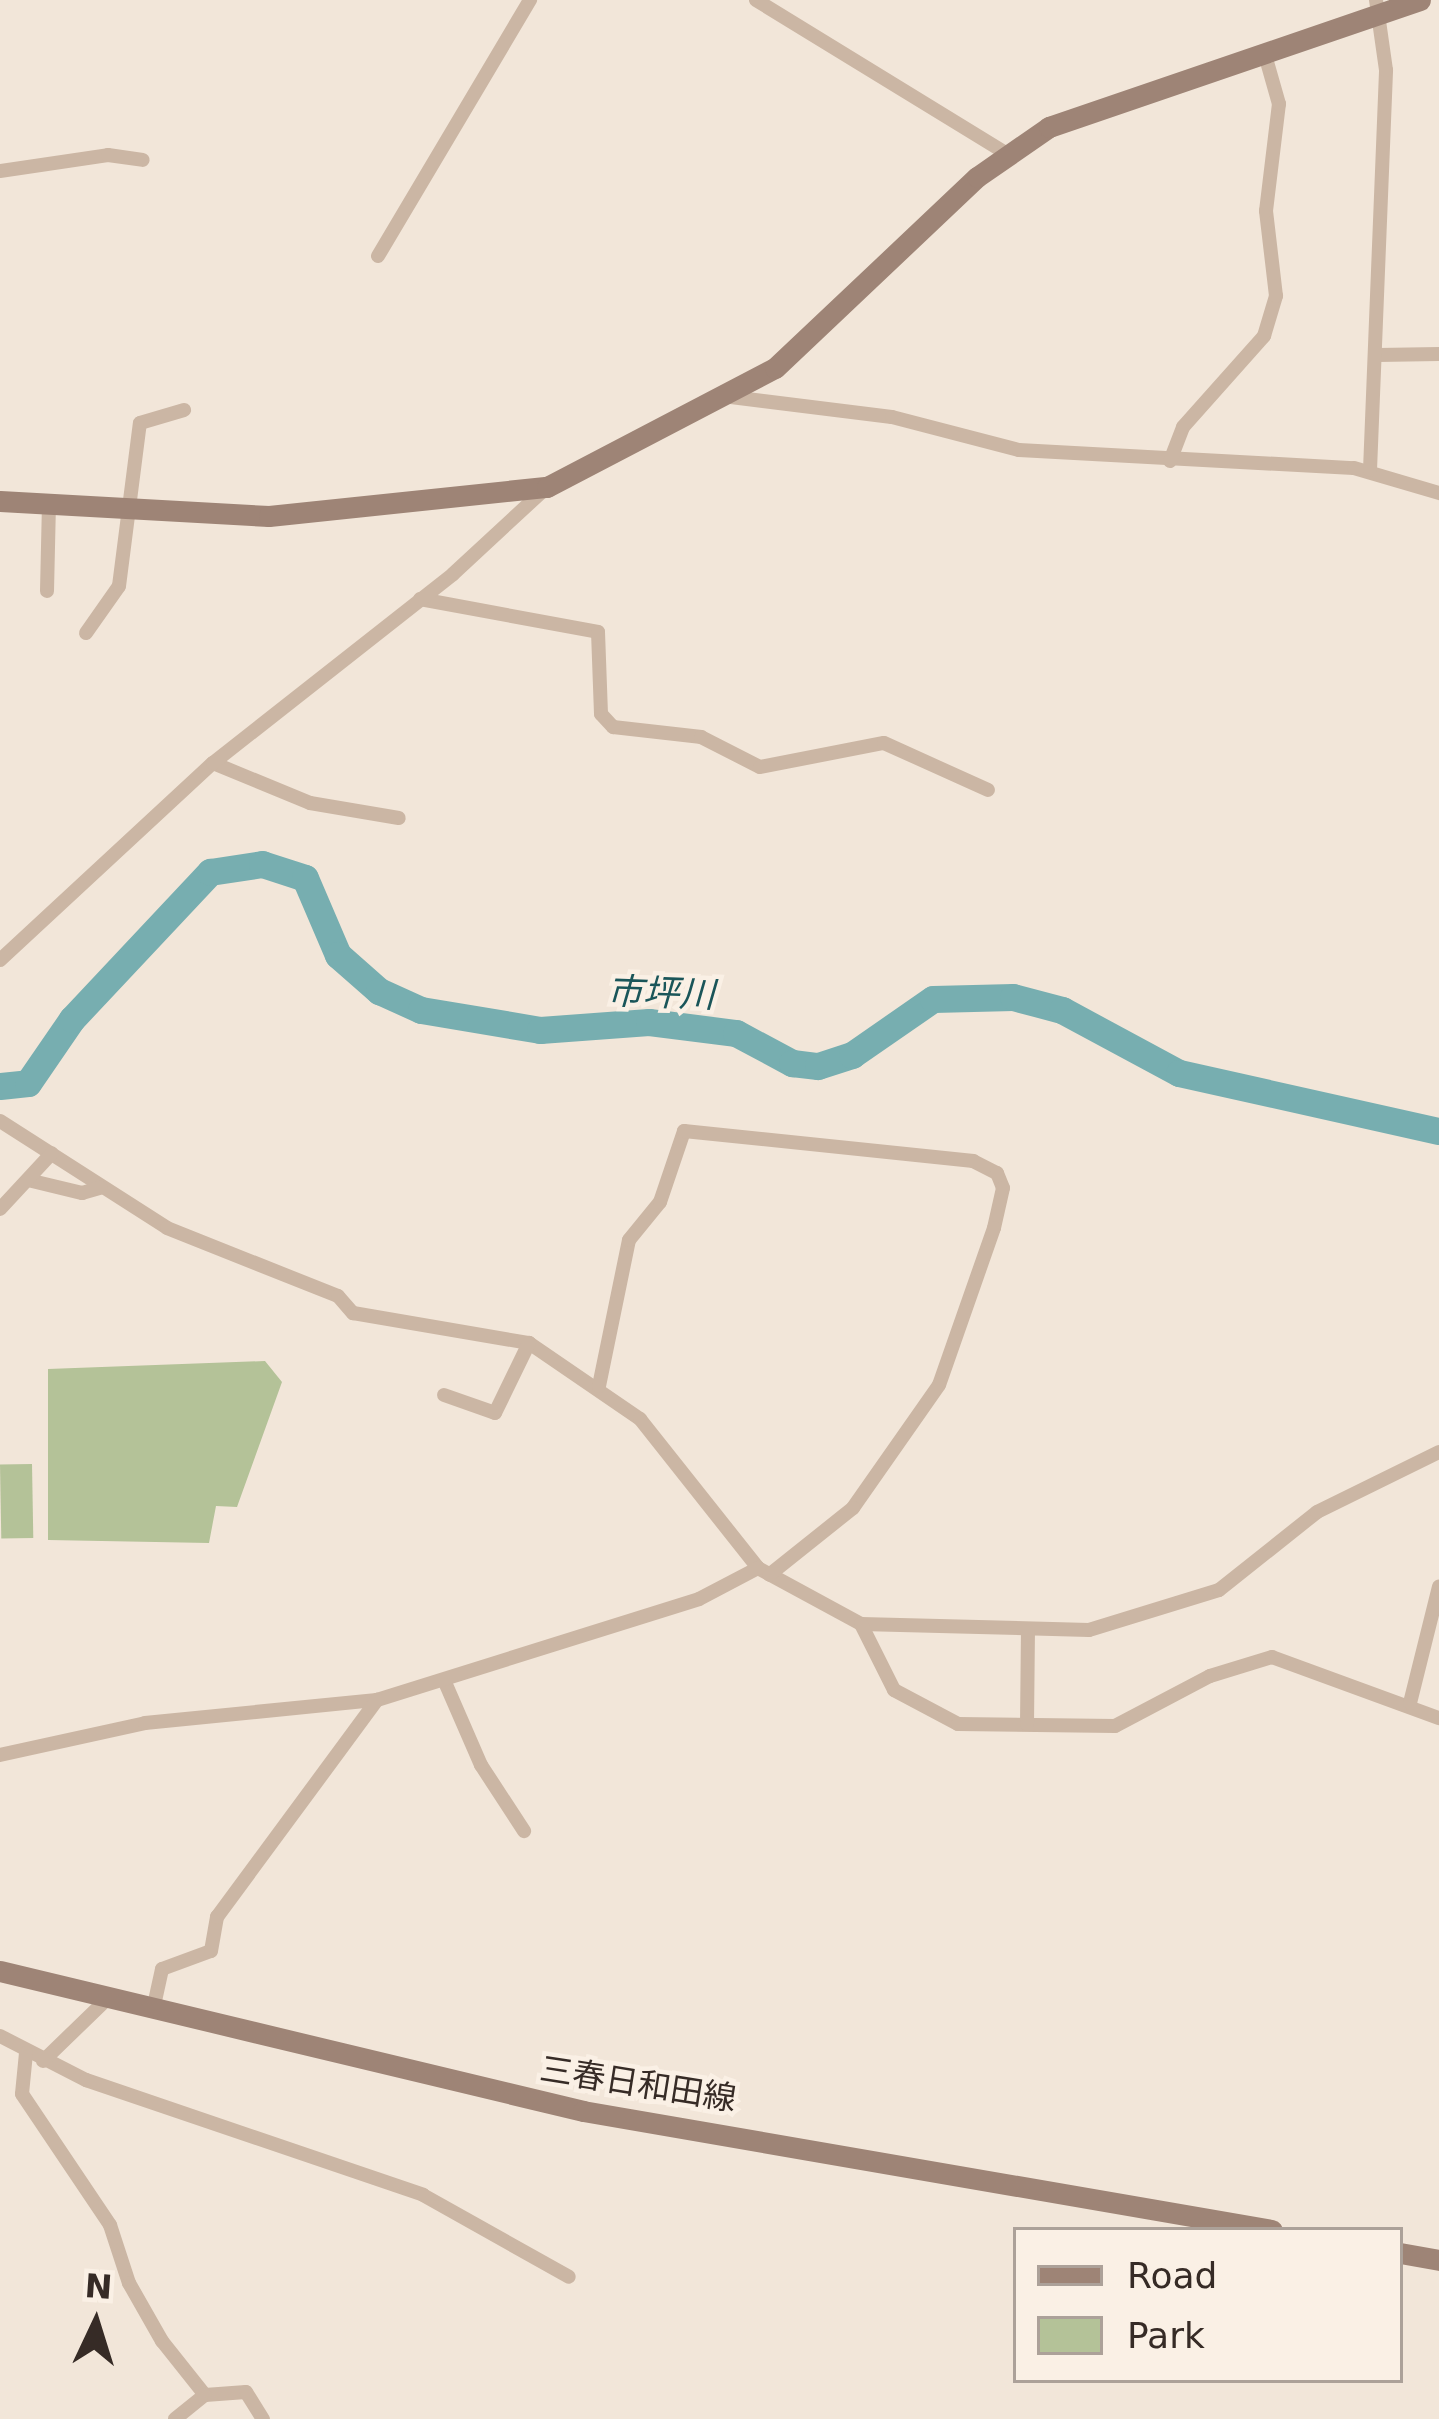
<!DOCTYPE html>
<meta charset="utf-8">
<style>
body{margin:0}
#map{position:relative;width:1439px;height:2419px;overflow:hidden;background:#f2e6d9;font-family:"DejaVu Sans","Noto Sans JP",sans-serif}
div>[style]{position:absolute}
.green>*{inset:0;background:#b4c298;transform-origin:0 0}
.river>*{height:27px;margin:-13.5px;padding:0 13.5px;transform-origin:13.5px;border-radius:13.5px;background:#77aeb0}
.street>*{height:14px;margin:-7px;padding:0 7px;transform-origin:7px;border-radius:7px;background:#cbb6a4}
.secondary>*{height:21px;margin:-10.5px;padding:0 10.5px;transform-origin:10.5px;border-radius:10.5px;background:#9e8476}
span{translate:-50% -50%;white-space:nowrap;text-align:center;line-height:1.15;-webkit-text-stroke:9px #faf0e5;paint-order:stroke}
.street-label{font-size:33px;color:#362b26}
.water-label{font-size:36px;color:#1a5559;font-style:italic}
.legend{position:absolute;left:1013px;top:2227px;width:390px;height:156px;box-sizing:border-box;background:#faf0e5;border:3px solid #aca199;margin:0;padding:15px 21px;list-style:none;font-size:36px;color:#362b26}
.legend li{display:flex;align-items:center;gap:24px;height:60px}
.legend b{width:60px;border:3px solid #aca199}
.north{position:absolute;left:36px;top:2263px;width:120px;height:120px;-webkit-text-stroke:9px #faf0e5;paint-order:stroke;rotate:4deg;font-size:33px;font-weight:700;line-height:48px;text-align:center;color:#362b26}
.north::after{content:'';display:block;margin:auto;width:42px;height:54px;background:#362b26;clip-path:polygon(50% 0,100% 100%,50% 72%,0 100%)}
</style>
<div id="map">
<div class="green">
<div style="clip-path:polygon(265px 1361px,282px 1382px,237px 1507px,216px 1506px,209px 1543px,48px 1540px,48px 1369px)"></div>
<div style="left:32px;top:1464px;width:74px;height:32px;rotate:89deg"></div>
</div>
<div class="river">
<div style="left:0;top:1086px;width:28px;rotate:-6deg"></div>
<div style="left:28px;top:1083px;width:78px;rotate:-55.5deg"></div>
<div style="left:72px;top:1019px;width:202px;rotate:-46.8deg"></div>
<div style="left:210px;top:872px;width:53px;rotate:-8.7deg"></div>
<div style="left:262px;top:864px;width:45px;rotate:18deg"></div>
<div style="left:305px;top:878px;width:84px;rotate:66.8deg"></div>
<div style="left:338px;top:955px;width:55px;rotate:41.3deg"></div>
<div style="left:379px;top:991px;width:46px;rotate:24.3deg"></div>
<div style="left:421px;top:1010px;width:121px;rotate:9.5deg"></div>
<div style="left:540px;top:1030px;width:109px;rotate:-4.2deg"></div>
<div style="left:649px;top:1022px;width:88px;rotate:7.2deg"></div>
<div style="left:736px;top:1033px;width:64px;rotate:28.2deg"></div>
<div style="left:792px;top:1063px;width:26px;rotate:7deg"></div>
<div style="left:818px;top:1066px;width:36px;rotate:-18deg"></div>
<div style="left:852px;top:1055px;width:98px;rotate:-34.7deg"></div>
<div style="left:933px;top:999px;width:80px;rotate:-1.4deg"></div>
<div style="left:1013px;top:997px;width:51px;rotate:14.9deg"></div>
<div style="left:1062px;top:1010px;width:133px;rotate:28.3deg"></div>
<div style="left:1179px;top:1073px;width:266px;rotate:12.6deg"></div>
</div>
<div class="street">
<div style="left:756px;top:0;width:294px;rotate:31.5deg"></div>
<div style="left:0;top:171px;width:109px;rotate:-8.4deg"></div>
<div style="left:108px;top:155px;width:35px;rotate:8deg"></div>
<div style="left:378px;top:256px;width:298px;rotate:-59.3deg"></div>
<div style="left:1378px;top:355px;width:61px;rotate:-0.9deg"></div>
<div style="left:723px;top:396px;width:170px;rotate:7.1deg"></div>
<div style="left:892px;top:417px;width:131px;rotate:14.6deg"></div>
<div style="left:1019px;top:450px;width:335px;rotate:3.1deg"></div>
<div style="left:1354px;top:468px;width:89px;rotate:16.4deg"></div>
<div style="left:1170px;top:461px;width:36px;rotate:-69deg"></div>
<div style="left:1183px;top:427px;width:122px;rotate:-48.3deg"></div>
<div style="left:1264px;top:336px;width:42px;rotate:-73.3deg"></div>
<div style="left:1276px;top:296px;width:86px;rotate:-96.7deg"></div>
<div style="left:1266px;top:211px;width:108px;rotate:-83.1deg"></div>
<div style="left:1279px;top:104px;width:51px;rotate:-105.9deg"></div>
<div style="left:1370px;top:470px;width:400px;rotate:-87.7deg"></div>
<div style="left:1386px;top:70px;width:71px;rotate:-98.1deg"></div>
<div style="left:47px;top:591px;width:87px;rotate:-88.7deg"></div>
<div style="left:420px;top:599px;width:181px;rotate:10.5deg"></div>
<div style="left:598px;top:632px;width:82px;rotate:87.9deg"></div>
<div style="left:601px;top:714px;width:18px;rotate:47deg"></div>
<div style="left:613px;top:727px;width:89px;rotate:6.5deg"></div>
<div style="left:701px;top:737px;width:66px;rotate:27deg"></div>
<div style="left:760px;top:767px;width:126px;rotate:-11deg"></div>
<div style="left:884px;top:743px;width:114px;rotate:24.3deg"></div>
<div style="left:86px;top:633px;width:57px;rotate:-54.9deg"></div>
<div style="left:119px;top:586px;width:164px;rotate:-82.7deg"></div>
<div style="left:140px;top:423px;width:46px;rotate:-16.5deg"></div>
<div style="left:213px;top:763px;width:105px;rotate:22.4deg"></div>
<div style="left:310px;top:803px;width:90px;rotate:9.6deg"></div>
<div style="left:0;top:960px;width:290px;rotate:-42.8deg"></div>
<div style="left:213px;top:763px;width:305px;rotate:-38.2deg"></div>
<div style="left:453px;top:574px;width:128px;rotate:-42.8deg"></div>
<div style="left:0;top:1121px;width:198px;rotate:32.6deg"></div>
<div style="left:167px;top:1228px;width:184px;rotate:21.7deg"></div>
<div style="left:338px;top:1296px;width:23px;rotate:49deg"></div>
<div style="left:353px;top:1313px;width:179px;rotate:9.7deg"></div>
<div style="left:529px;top:1343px;width:135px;rotate:34.4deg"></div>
<div style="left:640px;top:1419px;width:190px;rotate:51.6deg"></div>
<div style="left:758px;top:1568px;width:117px;rotate:28.5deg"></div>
<div style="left:861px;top:1624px;width:228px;rotate:1.5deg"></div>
<div style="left:1089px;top:1630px;width:136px;rotate:-17.1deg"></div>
<div style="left:1219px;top:1590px;width:125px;rotate:-38.5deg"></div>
<div style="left:1317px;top:1512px;width:136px;rotate:-26.2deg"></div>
<div style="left:28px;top:1180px;width:56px;rotate:13.5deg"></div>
<div style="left:82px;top:1193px;width:19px;rotate:-16deg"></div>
<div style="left:0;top:1209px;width:76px;rotate:-47.1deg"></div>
<div style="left:599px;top:1386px;width:149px;rotate:-78.4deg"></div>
<div style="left:629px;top:1240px;width:49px;rotate:-50.8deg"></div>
<div style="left:660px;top:1202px;width:75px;rotate:-71.3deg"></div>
<div style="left:684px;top:1131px;width:291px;rotate:5.9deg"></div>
<div style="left:973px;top:1161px;width:27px;rotate:27deg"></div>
<div style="left:997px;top:1173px;width:16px;rotate:68deg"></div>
<div style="left:1003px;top:1188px;width:41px;rotate:102.7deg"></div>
<div style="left:994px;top:1228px;width:166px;rotate:109.3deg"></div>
<div style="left:939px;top:1385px;width:150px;rotate:125deg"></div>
<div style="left:853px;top:1508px;width:107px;rotate:141.4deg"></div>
<div style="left:444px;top:1395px;width:54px;rotate:19.4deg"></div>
<div style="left:495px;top:1413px;width:78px;rotate:-64.1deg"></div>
<div style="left:861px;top:1624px;width:74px;rotate:63.4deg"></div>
<div style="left:894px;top:1690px;width:72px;rotate:28deg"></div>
<div style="left:958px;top:1724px;width:157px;rotate:0.7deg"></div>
<div style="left:1115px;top:1726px;width:107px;rotate:-27.8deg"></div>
<div style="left:1210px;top:1676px;width:65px;rotate:-17deg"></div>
<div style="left:1272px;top:1657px;width:178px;rotate:20.1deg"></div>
<div style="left:444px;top:1680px;width:93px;rotate:66.5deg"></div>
<div style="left:481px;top:1765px;width:79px;rotate:56.9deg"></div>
<div style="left:1410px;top:1703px;width:120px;rotate:-76deg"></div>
<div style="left:1027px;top:1724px;width:93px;rotate:-89.4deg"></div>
<div style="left:0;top:1755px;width:148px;rotate:-12.4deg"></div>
<div style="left:145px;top:1723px;width:233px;rotate:-5.7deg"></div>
<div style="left:377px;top:1700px;width:337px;rotate:-17.4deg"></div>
<div style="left:699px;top:1599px;width:67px;rotate:-27.7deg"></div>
<div style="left:153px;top:2010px;width:42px;rotate:-77.6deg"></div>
<div style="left:162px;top:1969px;width:52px;rotate:-20.2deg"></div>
<div style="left:211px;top:1951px;width:35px;rotate:-80deg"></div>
<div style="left:217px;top:1917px;width:270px;rotate:-53.6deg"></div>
<div style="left:0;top:2036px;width:97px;rotate:27.1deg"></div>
<div style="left:86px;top:2080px;width:356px;rotate:18.8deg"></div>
<div style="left:423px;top:2195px;width:167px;rotate:29.3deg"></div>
<div style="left:26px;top:2053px;width:41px;rotate:95.6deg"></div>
<div style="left:22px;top:2094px;width:158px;rotate:56.1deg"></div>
<div style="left:110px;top:2225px;width:61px;rotate:71.9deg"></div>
<div style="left:129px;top:2283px;width:67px;rotate:60.4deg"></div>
<div style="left:162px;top:2341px;width:69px;rotate:51.5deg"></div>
<div style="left:205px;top:2395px;width:41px;rotate:-4.2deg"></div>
<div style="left:246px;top:2392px;width:32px;rotate:58deg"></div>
<div style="left:43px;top:2061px;width:91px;rotate:-44.1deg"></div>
<div style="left:175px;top:2419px;width:38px;rotate:-39deg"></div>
</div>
<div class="secondary">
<div style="left:0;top:501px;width:269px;rotate:3.2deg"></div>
<div style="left:269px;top:516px;width:280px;rotate:-6deg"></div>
<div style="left:547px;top:487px;width:257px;rotate:-27.6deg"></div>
<div style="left:775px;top:368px;width:278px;rotate:-43.4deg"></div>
<div style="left:977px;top:177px;width:88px;rotate:-34.8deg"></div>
<div style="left:1049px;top:127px;width:392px;rotate:-18.9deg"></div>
<div style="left:0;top:1971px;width:600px;rotate:13.5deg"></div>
<div style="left:583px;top:2111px;width:699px;rotate:9.8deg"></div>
<div style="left:1400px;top:2253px;width:40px;rotate:10deg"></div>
</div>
<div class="street-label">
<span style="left:638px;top:2084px;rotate:9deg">三春日和田線</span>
</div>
<div class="water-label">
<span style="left:661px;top:993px;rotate:2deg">市坪川</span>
</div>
<ul class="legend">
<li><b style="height:15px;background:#9e8476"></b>Road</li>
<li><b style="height:33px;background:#b4c298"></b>Park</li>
</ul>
<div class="north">N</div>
</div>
